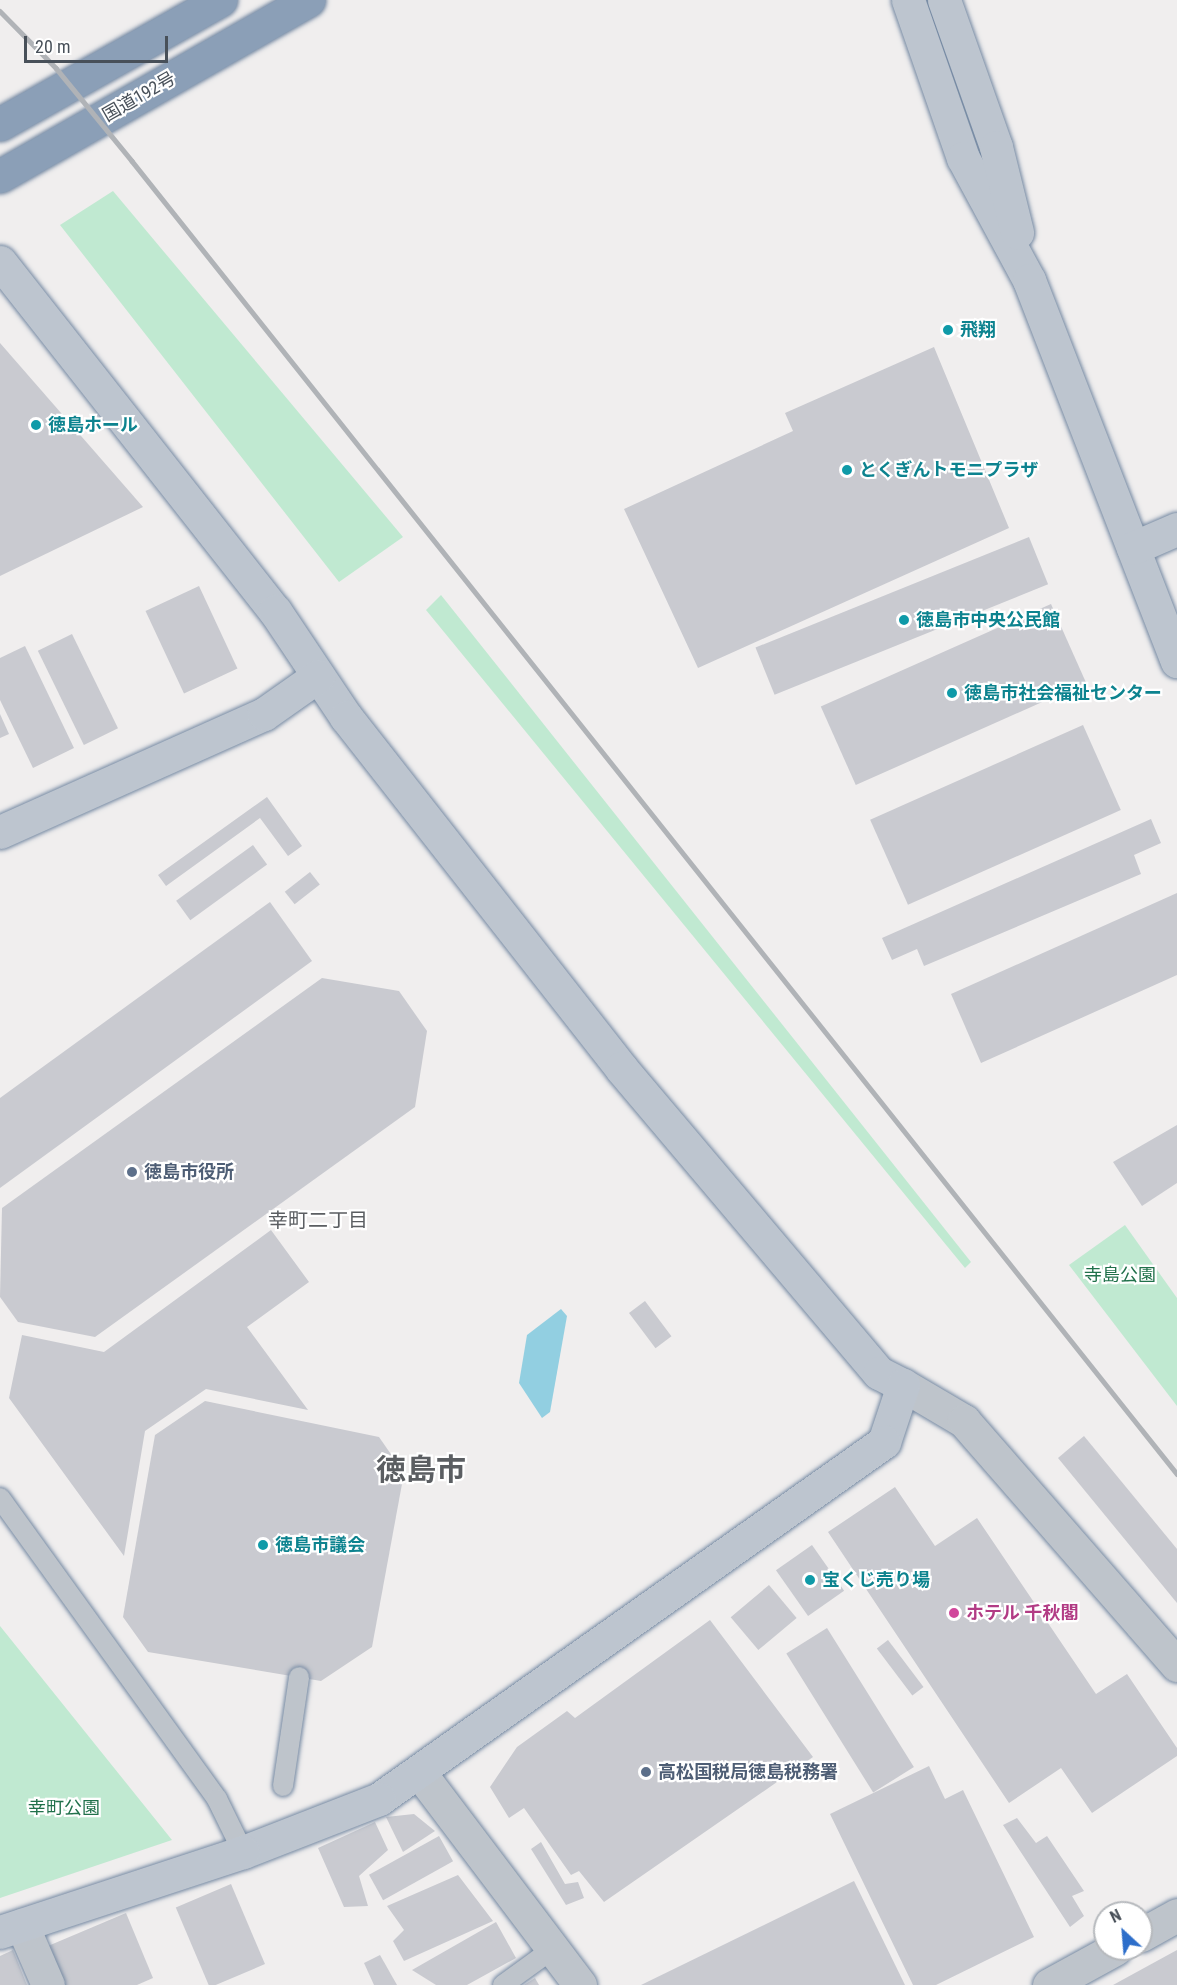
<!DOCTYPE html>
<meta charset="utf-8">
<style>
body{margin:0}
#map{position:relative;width:1177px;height:1985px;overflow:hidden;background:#f0eeee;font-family:"Roboto Condensed","Noto Sans JP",sans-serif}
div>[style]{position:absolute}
.green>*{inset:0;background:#c0e9d1}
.water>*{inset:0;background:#92cfe1}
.building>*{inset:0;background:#c9cad0;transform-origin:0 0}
.roads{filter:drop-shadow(0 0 2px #768aa3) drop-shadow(0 0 2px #768aa3)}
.lane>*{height:20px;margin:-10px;padding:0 10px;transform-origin:10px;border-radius:10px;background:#bec4cb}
.street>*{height:33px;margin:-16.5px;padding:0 16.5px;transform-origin:16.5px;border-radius:16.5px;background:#bec4cb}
.secondary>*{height:33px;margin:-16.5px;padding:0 16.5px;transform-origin:16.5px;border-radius:16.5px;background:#bdc5cf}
.highway>*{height:33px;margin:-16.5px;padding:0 16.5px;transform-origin:16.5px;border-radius:16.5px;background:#8b9fb7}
.rail>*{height:4.5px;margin:-2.25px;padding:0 2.25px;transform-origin:2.25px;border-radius:2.25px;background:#b0b3b7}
.dots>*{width:16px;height:16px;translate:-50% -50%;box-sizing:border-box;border:3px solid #fff;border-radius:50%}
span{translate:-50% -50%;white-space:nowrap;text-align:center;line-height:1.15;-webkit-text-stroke:4.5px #fff;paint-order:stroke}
.street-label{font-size:18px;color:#485059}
.culture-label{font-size:18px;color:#0d838f;font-weight:700}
.left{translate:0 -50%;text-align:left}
.service-label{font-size:18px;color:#4e5e75;font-weight:700}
.park-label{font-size:18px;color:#21714b}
.hotel-label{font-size:18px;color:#b23c85;font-weight:700}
.neighbourhood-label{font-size:20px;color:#5b5e62}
.town-label{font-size:30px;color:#5b5e62;font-weight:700}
.north{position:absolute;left:1093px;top:1901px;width:60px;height:60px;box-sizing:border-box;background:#fff;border:2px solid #b6b9bd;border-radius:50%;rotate:334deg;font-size:16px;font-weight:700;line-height:24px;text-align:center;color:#485059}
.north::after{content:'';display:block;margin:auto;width:21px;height:27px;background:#2d6eca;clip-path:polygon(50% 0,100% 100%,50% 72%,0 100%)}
.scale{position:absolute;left:24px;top:36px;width:144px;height:27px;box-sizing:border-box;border:3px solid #485059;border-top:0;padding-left:8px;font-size:18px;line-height:21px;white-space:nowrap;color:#485059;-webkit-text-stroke:4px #fff;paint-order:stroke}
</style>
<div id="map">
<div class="green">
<div style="clip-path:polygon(113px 191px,403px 537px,339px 582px,60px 225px)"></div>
<div style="clip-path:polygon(441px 595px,971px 1262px,965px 1268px,426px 610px)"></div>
<div style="clip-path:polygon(1125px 1225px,1177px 1298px,1177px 1406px,1069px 1265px)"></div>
<div style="clip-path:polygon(0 1626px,172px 1840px,0 1898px)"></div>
</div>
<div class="water">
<div style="clip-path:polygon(561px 1309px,567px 1316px,550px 1412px,542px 1418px,519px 1383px,527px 1335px)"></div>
</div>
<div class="building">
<div style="clip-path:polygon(0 343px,143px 507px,0 576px)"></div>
<div style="clip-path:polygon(934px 347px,1009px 528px,698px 668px,624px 509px,793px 431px,785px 413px)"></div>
<div style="left:1029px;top:537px;width:51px;height:295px;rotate:68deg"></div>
<div style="left:199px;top:586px;width:91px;height:59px;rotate:65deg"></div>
<div style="left:1051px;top:604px;width:86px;height:252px;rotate:66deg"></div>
<div style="left:72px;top:634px;width:105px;height:38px;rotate:64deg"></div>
<div style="clip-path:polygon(25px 646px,74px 748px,33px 768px,0 700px,0 658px)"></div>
<div style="clip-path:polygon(0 714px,9px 734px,0 738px)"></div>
<div style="left:1083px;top:725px;width:93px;height:233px;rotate:66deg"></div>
<div style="clip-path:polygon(267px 797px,302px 846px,288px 856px,260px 818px,166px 886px,158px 875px)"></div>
<div style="clip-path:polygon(1151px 819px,1161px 843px,1134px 855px,1141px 874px,924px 966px,917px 949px,892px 960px,882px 938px)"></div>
<div style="left:253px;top:845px;width:24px;height:95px;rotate:54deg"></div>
<div style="left:310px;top:872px;width:16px;height:32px;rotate:52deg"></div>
<div style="clip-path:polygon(1177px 893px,1177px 975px,981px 1063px,951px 994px)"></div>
<div style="clip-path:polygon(270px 902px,312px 961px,0 1188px,0 1098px)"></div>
<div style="clip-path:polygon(322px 978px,399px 991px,427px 1031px,415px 1107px,95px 1337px,18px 1322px,0 1297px,2px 1208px)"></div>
<div style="clip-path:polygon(1177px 1125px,1177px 1183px,1142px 1206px,1113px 1162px)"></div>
<div style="clip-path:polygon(271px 1230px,309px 1282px,247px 1327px,308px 1410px,206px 1389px,145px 1431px,124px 1556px,9px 1398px,22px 1335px,104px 1352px)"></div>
<div style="left:645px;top:1301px;width:44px;height:20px;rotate:53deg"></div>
<div style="clip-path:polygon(205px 1401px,379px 1437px,404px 1473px,372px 1647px,321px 1681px,148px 1652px,123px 1617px,155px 1435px)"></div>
<div style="clip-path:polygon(1084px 1436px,1177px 1549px,1177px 1603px,1058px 1458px)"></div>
<div style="clip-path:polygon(895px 1487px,935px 1546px,977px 1518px,1096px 1694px,1127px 1674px,1177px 1748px,1177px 1756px,1092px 1813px,1061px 1768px,1009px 1803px,828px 1532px)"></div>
<div style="left:812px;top:1545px;width:56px;height:44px;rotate:55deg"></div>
<div style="left:769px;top:1585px;width:43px;height:50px;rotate:50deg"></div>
<div style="clip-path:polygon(710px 1620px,813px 1757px,604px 1902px,579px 1871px,571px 1875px,524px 1808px,509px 1818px,490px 1787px,517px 1747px,567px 1711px,575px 1718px)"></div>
<div style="left:827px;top:1628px;width:164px;height:48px;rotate:58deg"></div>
<div style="left:888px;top:1640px;width:59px;height:14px;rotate:53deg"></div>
<div style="clip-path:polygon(929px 1766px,945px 1799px,963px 1790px,1034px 1937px,936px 1985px,913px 1985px,830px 1814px)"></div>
<div style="clip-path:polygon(414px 1814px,435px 1831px,403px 1852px,386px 1817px)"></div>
<div style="clip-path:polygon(1017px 1818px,1036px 1843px,1047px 1836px,1084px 1891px,1072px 1896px,1084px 1916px,1070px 1927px,1003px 1825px)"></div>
<div style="clip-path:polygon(375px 1822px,388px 1850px,359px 1876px,368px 1906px,344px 1907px,318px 1848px)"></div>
<div style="left:439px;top:1836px;width:29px;height:80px;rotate:61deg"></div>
<div style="clip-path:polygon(541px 1842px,565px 1884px,578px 1882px,584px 1898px,566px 1905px,531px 1849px)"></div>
<div style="clip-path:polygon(458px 1875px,493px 1921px,404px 1961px,393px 1941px,404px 1930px,387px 1906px)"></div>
<div style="clip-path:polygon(854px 1881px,905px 1985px,641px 1985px)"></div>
<div style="left:231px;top:1884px;width:87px;height:60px;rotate:67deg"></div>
<div style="clip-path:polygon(126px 1913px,153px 1978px,137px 1985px,65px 1985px,48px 1946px)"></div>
<div style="clip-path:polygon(496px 1922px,516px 1958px,467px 1985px,436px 1985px,412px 1970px)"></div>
<div style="clip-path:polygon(13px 1950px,27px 1985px,0 1985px,0 1956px)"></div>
<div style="clip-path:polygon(1177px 1950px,1177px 1985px,1113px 1985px)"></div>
<div style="clip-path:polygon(380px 1955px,397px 1985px,374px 1985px,364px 1963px)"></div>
<div style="clip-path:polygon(535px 1978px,539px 1985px,524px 1985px)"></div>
</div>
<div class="roads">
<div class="lane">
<div style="left:0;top:1498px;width:371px;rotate:54.2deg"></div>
<div style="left:217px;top:1799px;width:59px;rotate:63.9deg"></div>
<div style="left:283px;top:1786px;width:110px;rotate:-81.6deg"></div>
<div style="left:503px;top:1985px;width:63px;rotate:-36deg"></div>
</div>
<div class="street">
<div style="left:903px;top:1385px;width:71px;rotate:30.5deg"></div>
<div style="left:964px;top:1421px;width:324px;rotate:48.9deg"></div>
<div style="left:419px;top:1772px;width:267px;rotate:52.9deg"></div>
<div style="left:22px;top:1925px;width:65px;rotate:66.6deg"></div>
<div style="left:1141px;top:1935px;width:41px;rotate:-29.1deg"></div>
<div style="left:1049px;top:1985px;width:75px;rotate:-28.6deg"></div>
</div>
<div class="secondary">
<div style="left:908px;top:0;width:167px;rotate:70.8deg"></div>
<div style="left:963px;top:158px;width:139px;rotate:61.6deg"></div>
<div style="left:1029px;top:280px;width:409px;rotate:68.8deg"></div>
<div style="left:944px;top:0;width:156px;rotate:70.5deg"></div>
<div style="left:996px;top:147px;width:88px;rotate:76.1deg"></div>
<div style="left:0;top:262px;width:444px;rotate:51.8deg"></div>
<div style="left:275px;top:611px;width:128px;rotate:56.2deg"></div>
<div style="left:346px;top:717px;width:446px;rotate:51.9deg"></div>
<div style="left:621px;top:1068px;width:399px;rotate:49.8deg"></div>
<div style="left:879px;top:1373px;width:27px;rotate:27deg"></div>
<div style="left:903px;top:1385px;width:60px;rotate:108.4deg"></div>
<div style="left:884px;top:1442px;width:618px;rotate:144.74deg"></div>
<div style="left:379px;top:1799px;width:146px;rotate:158.7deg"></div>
<div style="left:243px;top:1852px;width:256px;rotate:161.8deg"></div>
<div style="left:1133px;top:548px;width:48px;rotate:-23.4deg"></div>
<div style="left:0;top:832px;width:289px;rotate:-24.1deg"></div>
<div style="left:264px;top:714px;width:66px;rotate:-35.1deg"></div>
</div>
<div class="highway">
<div style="left:0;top:124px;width:253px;rotate:-29.4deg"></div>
<div style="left:0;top:176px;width:355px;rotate:-29.7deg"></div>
</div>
</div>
<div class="rail">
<div style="left:0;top:11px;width:80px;rotate:45.5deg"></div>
<div style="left:56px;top:68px;width:120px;rotate:50.7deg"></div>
<div style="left:132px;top:161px;width:1678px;rotate:51.48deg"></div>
</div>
<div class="dots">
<div style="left:948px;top:330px;background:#0f9aa8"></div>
<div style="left:36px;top:425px;background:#0f9aa8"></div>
<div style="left:847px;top:470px;background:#0f9aa8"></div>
<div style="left:904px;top:620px;background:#0f9aa8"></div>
<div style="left:952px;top:693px;background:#0f9aa8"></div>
<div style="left:132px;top:1172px;background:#5c6f8a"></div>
<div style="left:263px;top:1545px;background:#0f9aa8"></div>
<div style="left:810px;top:1580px;background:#0f9aa8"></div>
<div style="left:954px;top:1613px;background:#d1479c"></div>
<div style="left:646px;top:1772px;background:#5c6f8a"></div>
</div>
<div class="street-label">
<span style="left:139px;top:97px;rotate:-30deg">国道192号</span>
</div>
<div class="culture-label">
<span class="left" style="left:960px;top:330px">飛翔</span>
<span class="left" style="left:48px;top:425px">徳島ホール</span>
<span class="left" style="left:859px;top:470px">とくぎんトモニプラザ</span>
<span class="left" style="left:916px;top:620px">徳島市中央公民館</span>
<span class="left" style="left:964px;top:693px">徳島市社会福祉センター</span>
<span class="left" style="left:275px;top:1545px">徳島市議会</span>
<span class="left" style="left:822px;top:1580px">宝くじ売り場</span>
</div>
<div class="service-label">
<span class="left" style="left:144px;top:1172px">徳島市役所</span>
<span class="left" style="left:658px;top:1772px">高松国税局徳島税務署</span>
</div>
<div class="park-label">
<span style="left:1120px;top:1275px">寺島公園</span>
<span style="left:64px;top:1808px">幸町公園</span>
</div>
<div class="hotel-label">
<span class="left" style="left:966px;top:1613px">ホテル 千秋閣</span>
</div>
<div class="neighbourhood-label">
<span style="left:318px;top:1220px">幸町二丁目</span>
</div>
<div class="town-label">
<span style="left:421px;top:1470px">徳島市</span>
</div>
<div class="north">N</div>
<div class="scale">20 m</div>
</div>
